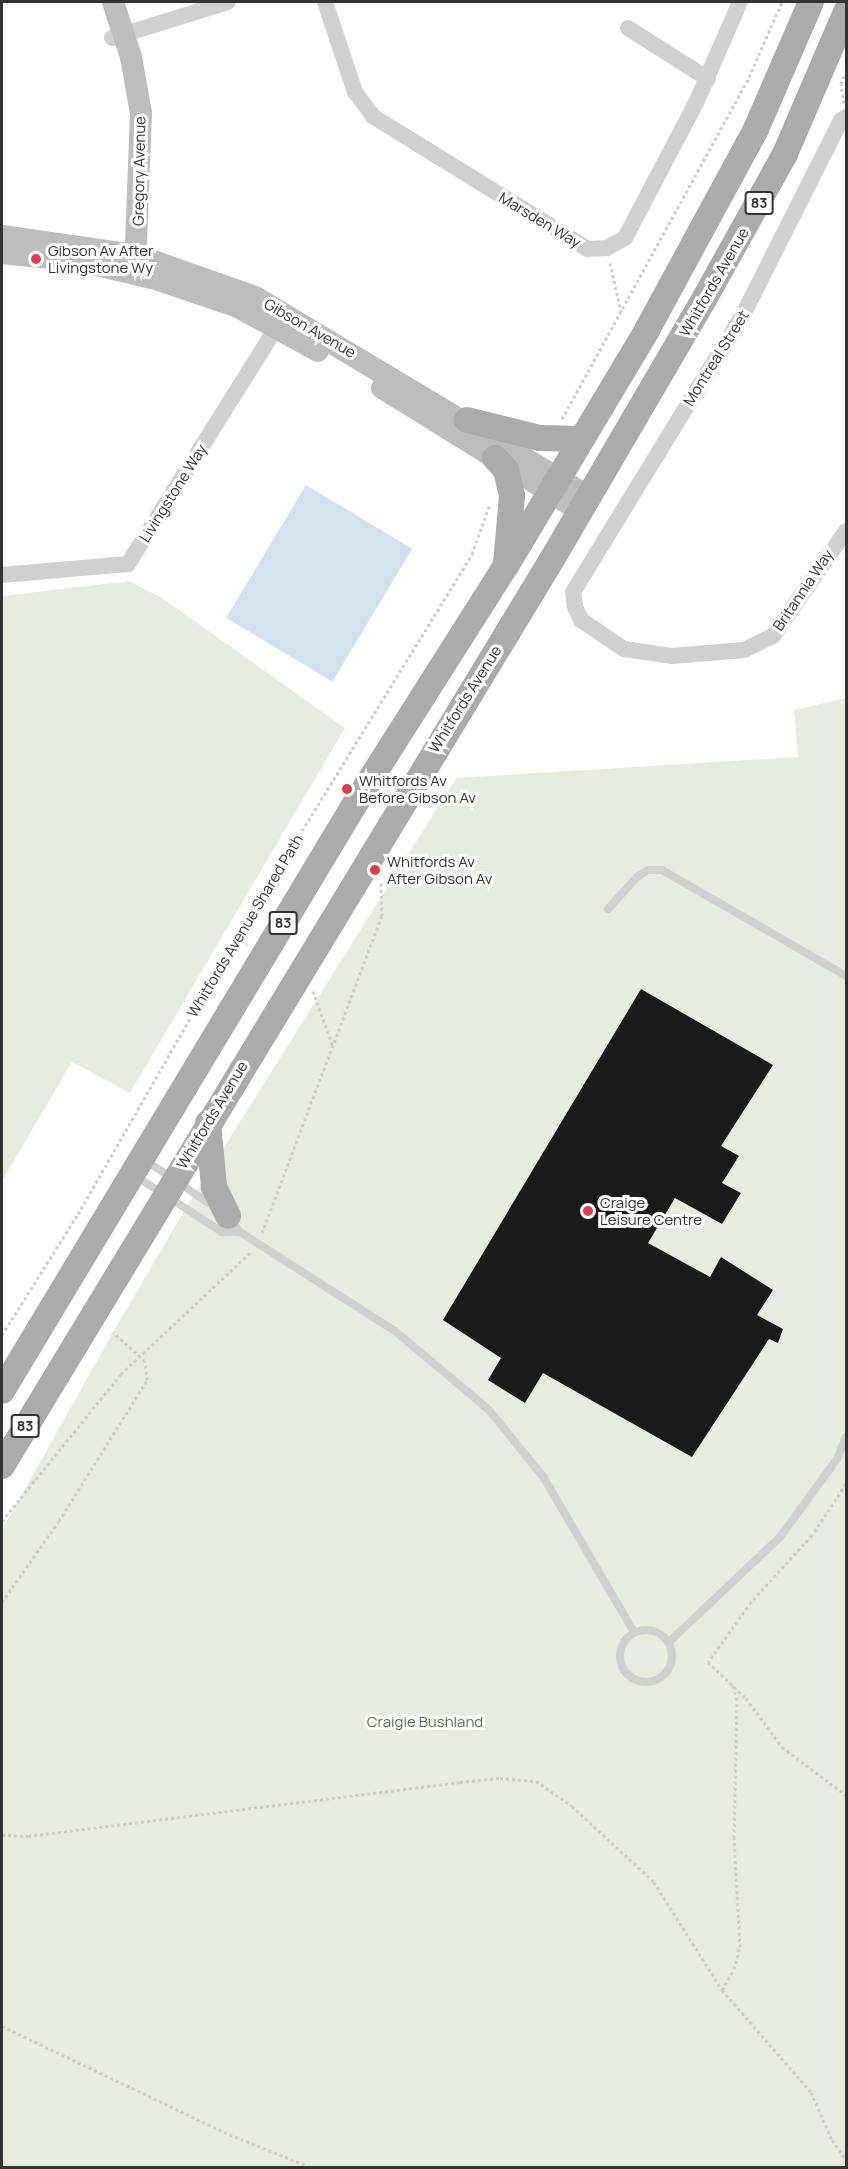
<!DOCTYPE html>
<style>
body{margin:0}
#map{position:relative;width:848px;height:2169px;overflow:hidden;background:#fff;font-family:Manrope,sans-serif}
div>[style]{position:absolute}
.green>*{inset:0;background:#e6ecdf}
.water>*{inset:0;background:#cfe2ee;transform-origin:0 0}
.building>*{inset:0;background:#1a1a1a}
.path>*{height:3px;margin-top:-1.5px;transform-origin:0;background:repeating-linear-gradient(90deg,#cdcdcd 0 3px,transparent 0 6px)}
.lane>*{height:8px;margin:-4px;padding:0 4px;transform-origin:4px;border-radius:4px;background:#d0d0d0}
.lane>.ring{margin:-4px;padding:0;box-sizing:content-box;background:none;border:8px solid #d0d0d0;border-radius:50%}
.street>*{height:16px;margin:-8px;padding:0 8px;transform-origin:8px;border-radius:8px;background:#d0d0d0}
.secondary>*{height:22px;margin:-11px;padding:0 11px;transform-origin:11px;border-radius:11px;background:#bdbdbd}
.primary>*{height:26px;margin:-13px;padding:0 13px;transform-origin:13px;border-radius:13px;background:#ababab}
.dots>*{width:16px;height:16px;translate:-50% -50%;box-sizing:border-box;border:3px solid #fff;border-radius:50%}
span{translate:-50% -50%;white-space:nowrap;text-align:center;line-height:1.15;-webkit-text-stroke:6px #fff;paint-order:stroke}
.shield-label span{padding:2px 4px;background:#fff;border:2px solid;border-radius:4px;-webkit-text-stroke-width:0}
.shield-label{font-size:14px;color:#333;font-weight:700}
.street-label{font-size:15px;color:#333}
.poi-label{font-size:15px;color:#333}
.left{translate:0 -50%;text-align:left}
.park-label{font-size:15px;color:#56703f}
.frame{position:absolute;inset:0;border:3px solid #333;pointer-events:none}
</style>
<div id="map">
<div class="green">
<div style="clip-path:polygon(129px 581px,162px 598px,345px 728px,130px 1093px,72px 1062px,2px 1181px,2px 596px)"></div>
<div style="clip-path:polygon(846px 698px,846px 2167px,2px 2168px,2px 1530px,113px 1332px,190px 1201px,456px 778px,798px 757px,794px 710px)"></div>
</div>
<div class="water">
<div style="left:306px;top:485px;width:124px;height:155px;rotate:31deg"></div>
</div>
<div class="building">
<div style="clip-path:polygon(641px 989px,773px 1065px,721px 1146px,739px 1156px,722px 1183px,741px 1193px,722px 1224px,675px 1198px,648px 1243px,710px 1277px,721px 1257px,773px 1290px,757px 1315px,783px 1329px,778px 1343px,769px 1339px,692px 1457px,543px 1373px,525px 1403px,488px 1380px,501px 1358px,443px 1320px)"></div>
</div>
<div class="path">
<div style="left:844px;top:103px;width:19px;rotate:-99deg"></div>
<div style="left:841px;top:84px;width:14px;rotate:-69deg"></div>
<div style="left:610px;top:263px;width:50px;rotate:77.3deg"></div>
<div style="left:562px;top:419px;width:390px;rotate:-61.3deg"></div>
<div style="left:749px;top:77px;width:82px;rotate:-66.3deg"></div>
<div style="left:236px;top:938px;width:13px;rotate:32deg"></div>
<div style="left:313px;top:991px;width:59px;rotate:70.3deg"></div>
<div style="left:262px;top:1233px;width:339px;rotate:-69.3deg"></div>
<div style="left:382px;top:916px;width:34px;rotate:-92deg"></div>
<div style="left:2px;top:1335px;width:143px;rotate:-57.9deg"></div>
<div style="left:78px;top:1214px;width:318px;rotate:-60.2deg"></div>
<div style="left:236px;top:938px;width:451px;rotate:-58.4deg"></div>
<div style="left:472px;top:554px;width:53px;rotate:-70.2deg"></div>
<div style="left:846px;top:1484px;width:61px;rotate:123.7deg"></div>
<div style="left:812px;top:1535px;width:91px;rotate:132.3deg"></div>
<div style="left:751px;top:1602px;width:74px;rotate:125.6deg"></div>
<div style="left:708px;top:1662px;width:52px;rotate:43.5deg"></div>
<div style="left:746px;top:1698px;width:61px;rotate:53.7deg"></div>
<div style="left:782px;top:1747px;width:80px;rotate:36.9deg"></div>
<div style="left:2px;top:1521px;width:189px;rotate:-51deg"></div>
<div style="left:121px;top:1374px;width:178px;rotate:-43.2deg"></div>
<div style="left:2px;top:1602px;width:99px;rotate:-54.9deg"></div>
<div style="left:59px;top:1521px;width:166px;rotate:-58deg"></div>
<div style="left:147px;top:1380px;width:19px;rotate:-96deg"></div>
<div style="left:145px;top:1361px;width:43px;rotate:-137.8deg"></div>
<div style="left:2px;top:1835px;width:26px;rotate:2deg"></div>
<div style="left:28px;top:1836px;width:435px;rotate:-7.1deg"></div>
<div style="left:460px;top:1782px;width:40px;rotate:-5.7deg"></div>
<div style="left:500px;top:1778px;width:36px;rotate:5deg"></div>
<div style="left:536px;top:1781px;width:44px;rotate:34.8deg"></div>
<div style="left:572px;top:1806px;width:112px;rotate:42.8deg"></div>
<div style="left:654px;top:1882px;width:128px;rotate:57.8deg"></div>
<div style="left:722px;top:1990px;width:135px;rotate:48.9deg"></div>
<div style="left:811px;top:2092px;width:52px;rotate:66.4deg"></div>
<div style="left:832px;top:2140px;width:24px;rotate:54deg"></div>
<div style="left:722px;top:1990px;width:24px;rotate:-60deg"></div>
<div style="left:734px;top:1969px;width:23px;rotate:-75deg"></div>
<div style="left:740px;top:1947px;width:109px;rotate:-93.2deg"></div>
<div style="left:734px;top:1838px;width:138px;rotate:-88.8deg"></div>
<div style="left:737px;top:1700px;width:16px;rotate:-105deg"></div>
<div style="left:2px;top:2026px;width:246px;rotate:25.5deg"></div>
<div style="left:224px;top:2132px;width:95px;rotate:22.2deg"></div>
</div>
<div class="lane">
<div style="left:608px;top:909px;width:43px;rotate:-47.8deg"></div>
<div style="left:637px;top:877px;width:13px;rotate:-32deg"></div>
<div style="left:648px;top:870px;width:14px"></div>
<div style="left:662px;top:870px;width:212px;rotate:29.9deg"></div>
<div style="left:145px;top:1160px;width:86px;rotate:34.1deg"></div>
<div style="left:134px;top:1175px;width:105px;rotate:32.9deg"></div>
<div style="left:222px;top:1232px;width:18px"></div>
<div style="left:229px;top:1218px;width:18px;rotate:52deg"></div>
<div style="left:240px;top:1232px;width:184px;rotate:32.6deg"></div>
<div style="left:395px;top:1331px;width:123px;rotate:40deg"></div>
<div style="left:489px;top:1410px;width:87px;rotate:51deg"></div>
<div style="left:544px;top:1478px;width:178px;rotate:59.7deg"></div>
<div class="ring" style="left:620px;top:1630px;width:44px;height:44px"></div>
<div style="left:669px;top:1642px;width:153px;rotate:-43.4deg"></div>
<div style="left:780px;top:1537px;width:97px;rotate:-53.8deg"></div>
<div style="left:837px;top:1459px;width:24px;rotate:-68deg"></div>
</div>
<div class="street">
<div style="left:325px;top:2px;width:95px;rotate:71.6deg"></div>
<div style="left:355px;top:92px;width:31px;rotate:53deg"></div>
<div style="left:374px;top:117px;width:251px;rotate:31.7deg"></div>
<div style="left:588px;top:249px;width:19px;rotate:-3deg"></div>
<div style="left:607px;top:248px;width:21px;rotate:-29deg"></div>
<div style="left:625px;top:238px;width:153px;rotate:-62.3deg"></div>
<div style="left:696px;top:103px;width:110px;rotate:-66.5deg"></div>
<div style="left:628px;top:28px;width:95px;rotate:32.5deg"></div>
<div style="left:112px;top:38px;width:121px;rotate:-17.2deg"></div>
<div style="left:846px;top:117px;width:6px;rotate:149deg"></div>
<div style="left:841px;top:120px;width:216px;rotate:116.7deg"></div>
<div style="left:744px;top:313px;width:327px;rotate:121.5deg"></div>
<div style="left:573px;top:592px;width:15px;rotate:82deg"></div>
<div style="left:575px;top:607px;width:14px;rotate:65deg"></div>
<div style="left:581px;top:620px;width:52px;rotate:34deg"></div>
<div style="left:624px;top:649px;width:49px;rotate:8.3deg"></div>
<div style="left:672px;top:656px;width:72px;rotate:-4.8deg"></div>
<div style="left:744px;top:650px;width:32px;rotate:-26deg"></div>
<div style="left:773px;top:636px;width:128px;rotate:-55.2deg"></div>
<div style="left:2px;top:575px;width:126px;rotate:-5deg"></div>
<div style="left:128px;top:564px;width:288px;rotate:-57.9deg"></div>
</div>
<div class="secondary">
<div style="left:113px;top:2px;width:58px;rotate:71.9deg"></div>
<div style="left:131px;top:57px;width:57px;rotate:79.9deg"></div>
<div style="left:141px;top:113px;width:156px;rotate:92.2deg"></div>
<div style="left:2px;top:236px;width:135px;rotate:8.1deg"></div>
<div style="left:136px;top:255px;width:126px;rotate:19.4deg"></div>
<div style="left:255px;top:297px;width:388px;rotate:30.9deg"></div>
<div style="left:2px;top:253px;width:78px;rotate:5.9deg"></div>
<div style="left:80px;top:261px;width:81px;rotate:13.5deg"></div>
<div style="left:159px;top:280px;width:83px;rotate:18.9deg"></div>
<div style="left:238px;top:307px;width:91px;rotate:28.8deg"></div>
<div style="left:382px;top:388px;width:233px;rotate:31.8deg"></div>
</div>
<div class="primary">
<div style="left:467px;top:420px;width:75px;rotate:13.9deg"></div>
<div style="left:540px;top:438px;width:42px;rotate:1.4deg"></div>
<div style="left:495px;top:458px;width:16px;rotate:47deg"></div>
<div style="left:506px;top:470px;width:27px;rotate:77deg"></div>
<div style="left:512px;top:496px;width:67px;rotate:95.1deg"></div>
<div style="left:208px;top:1123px;width:64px;rotate:84.6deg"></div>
<div style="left:214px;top:1187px;width:32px;rotate:64deg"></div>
<div style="left:2px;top:1391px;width:687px;rotate:-58.99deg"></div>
<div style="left:356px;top:802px;width:280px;rotate:-57.6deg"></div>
<div style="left:506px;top:566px;width:275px;rotate:-59.1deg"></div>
<div style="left:647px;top:330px;width:229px;rotate:-61.5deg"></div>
<div style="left:756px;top:129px;width:138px;rotate:-66.6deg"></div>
<div style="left:2px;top:1466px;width:1064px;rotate:-58.76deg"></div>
<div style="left:554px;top:556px;width:293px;rotate:-59.7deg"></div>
<div style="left:702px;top:303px;width:171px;rotate:-60.9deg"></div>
<div style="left:785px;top:154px;width:155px;rotate:-66.8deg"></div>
</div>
<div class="dots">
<div style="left:36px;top:259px;background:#e63946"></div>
<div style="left:347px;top:789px;background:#e63946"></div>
<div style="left:375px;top:870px;background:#e63946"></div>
<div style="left:588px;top:1211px;background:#e63946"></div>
</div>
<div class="shield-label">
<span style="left:759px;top:203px">83</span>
<span style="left:283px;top:923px">83</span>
<span style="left:25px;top:1426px">83</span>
</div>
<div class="street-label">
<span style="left:139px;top:171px;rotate:-89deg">Gregory Avenue</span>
<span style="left:540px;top:220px;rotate:31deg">Marsden Way</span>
<span style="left:714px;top:282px;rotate:-60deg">Whitfords Avenue</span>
<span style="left:310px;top:328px;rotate:30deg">Gibson Avenue</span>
<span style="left:716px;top:358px;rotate:-58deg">Montreal Street</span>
<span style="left:173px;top:493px;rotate:-58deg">Livingstone Way</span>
<span style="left:803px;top:590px;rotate:-56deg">Britannia Way</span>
<span style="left:465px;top:699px;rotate:-58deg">Whitfords Avenue</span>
<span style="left:245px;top:926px;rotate:-59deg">Whitfords Avenue Shared Path</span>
<span style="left:212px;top:1115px;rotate:-59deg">Whitfords Avenue</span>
</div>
<div class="poi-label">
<span class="left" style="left:48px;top:259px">Gibson Av After<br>Livingstone Wy</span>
<span class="left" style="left:359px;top:789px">Whitfords Av<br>Before Gibson Av</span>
<span class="left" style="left:387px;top:870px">Whitfords Av<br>After Gibson Av</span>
<span class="left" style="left:600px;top:1211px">Craige<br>Leisure Centre</span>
</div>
<div class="park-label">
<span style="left:425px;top:1722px">Craigie Bushland</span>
</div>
<div class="frame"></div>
</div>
